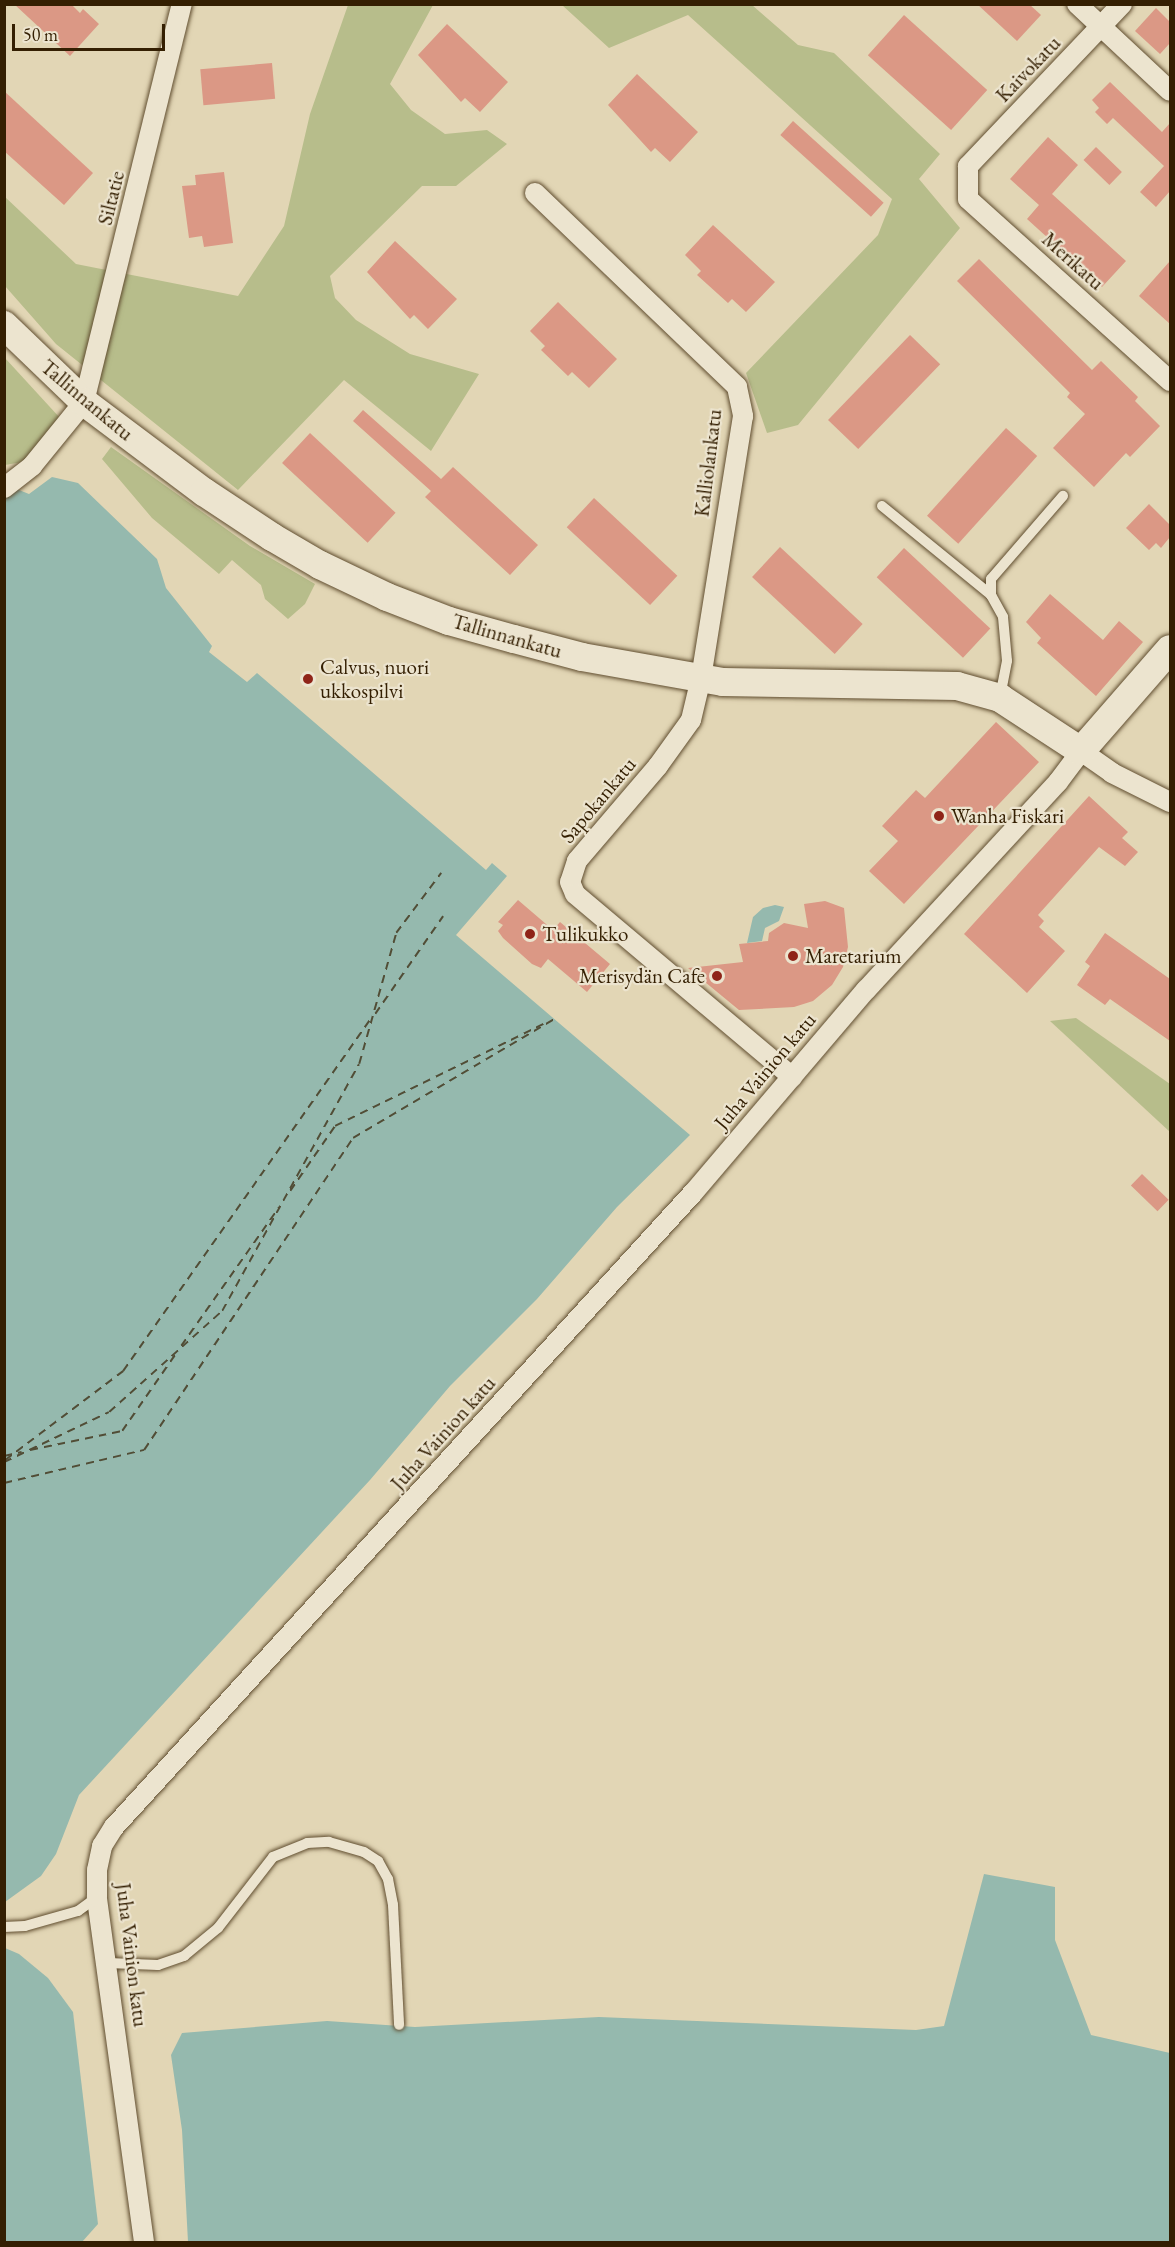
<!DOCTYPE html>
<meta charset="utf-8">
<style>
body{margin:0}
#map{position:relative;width:1175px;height:2247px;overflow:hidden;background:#e2d6b5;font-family:"EB Garamond",serif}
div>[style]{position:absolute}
.green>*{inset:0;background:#b7bd8b}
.water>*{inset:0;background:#95b9ae}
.ferry>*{height:1.5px;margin-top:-0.75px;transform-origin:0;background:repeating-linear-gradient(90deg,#514d36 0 8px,transparent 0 14px)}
.building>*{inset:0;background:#db9885;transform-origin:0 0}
.roads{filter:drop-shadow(0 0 2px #604d2f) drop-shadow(0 0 2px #604d2f)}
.lane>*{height:10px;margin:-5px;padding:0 5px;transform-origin:5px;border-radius:5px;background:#ece4cf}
.street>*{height:20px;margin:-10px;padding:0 10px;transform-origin:10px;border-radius:10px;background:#ece4cf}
.secondary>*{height:28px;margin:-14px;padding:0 14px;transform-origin:14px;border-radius:14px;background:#ece4cf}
.dots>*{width:16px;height:16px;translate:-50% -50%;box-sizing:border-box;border:3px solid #ece4cf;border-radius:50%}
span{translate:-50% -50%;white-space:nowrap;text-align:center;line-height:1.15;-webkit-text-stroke:4.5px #ece4cf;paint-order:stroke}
.street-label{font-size:21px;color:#341f02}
.poi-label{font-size:21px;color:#341f02}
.left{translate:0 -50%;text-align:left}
.right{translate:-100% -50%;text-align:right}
.frame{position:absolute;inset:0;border:6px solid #341f02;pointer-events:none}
.scale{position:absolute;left:12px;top:24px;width:153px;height:27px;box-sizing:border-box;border:3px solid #341f02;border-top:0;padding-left:8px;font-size:18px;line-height:21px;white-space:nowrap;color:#341f02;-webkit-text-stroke:4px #ece4cf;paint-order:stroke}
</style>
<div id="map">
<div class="green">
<div style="clip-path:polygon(348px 5px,433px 5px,390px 84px,411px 110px,445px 134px,487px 130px,507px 144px,456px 186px,422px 186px,330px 276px,335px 298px,356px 320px,410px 354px,479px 374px,431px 451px,344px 380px,238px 490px,56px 344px,5px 286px,4px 196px,76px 264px,238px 296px,284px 226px,310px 114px)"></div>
<div style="clip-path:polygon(620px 5px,752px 5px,798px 45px,834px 53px,940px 154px,919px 179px,960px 228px,798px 425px,767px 433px,746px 373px,878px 235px,892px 199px,688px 15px,609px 48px,562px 5px)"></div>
<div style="clip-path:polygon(5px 358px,60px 418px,28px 461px,5px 465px)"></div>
<div style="clip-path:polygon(111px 447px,250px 546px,315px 584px,305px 604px,288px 619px,265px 599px,261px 585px,232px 560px,219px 574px,152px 518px,102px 459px)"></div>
<div style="clip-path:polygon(1076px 1018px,1170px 1084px,1170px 1132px,1050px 1021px)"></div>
</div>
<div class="water">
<div style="clip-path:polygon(52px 477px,78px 483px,157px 559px,166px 588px,212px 646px,209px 652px,247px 682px,257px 673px,486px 870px,492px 863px,507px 876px,456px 935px,690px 1135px,617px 1207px,537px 1299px,450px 1386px,370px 1480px,79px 1795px,56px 1854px,41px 1876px,5px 1902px,4px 484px,29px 494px)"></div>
<div style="clip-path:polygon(775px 905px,784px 907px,779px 921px,765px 928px,762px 941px,747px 943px,753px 917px,763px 908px)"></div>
<div style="clip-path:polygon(984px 1874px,1055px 1887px,1055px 1940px,1091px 2035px,1170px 2053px,1170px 2242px,188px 2242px,182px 2130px,171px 2055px,182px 2033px,327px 2021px,415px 2027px,599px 2017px,916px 2030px,944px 2026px)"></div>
<div style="clip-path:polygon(5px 1948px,19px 1954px,48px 1978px,73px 2012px,98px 2224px,82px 2242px,5px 2242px)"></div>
</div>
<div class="ferry">
<div style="left:375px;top:1014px;width:119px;rotate:-55.2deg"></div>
<div style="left:290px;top:1191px;width:79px;rotate:-55.3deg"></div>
<div style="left:335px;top:1126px;width:232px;rotate:-26.1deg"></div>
<div style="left:181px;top:1346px;width:170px;rotate:-54.8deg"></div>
<div style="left:30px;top:1450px;width:94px;rotate:-11.7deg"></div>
<div style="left:122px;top:1431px;width:96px;rotate:-55.2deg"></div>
<div style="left:4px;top:1456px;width:18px;rotate:-13deg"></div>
<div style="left:5px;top:1460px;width:148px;rotate:-37deg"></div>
<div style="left:123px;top:1371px;width:433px;rotate:-54.9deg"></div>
<div style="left:4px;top:1462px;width:116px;rotate:-25.5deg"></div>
<div style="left:109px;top:1412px;width:152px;rotate:-41.8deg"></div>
<div style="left:222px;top:1311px;width:282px;rotate:-61deg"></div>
<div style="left:359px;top:1064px;width:136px;rotate:-74.2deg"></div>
<div style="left:396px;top:933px;width:75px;rotate:-53.1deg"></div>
<div style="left:4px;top:1483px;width:144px;rotate:-13.3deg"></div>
<div style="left:144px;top:1450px;width:376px;rotate:-56.2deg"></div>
<div style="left:353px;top:1138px;width:234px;rotate:-30.6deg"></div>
</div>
<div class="building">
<div style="clip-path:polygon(14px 4px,71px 4px,80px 13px,83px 9px,99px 24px,70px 56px)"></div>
<div style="clip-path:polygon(977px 4px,1029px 4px,1041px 15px,1017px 41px)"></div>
<div style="clip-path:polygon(1156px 8px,1170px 22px,1170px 43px,1160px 54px,1135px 31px)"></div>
<div style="left:904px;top:15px;width:112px;height:54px;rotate:42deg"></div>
<div style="clip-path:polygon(447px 24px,508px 82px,480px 112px,465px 98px,461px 102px,418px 55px)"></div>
<div style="left:272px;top:63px;width:36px;height:72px;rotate:85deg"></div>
<div style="clip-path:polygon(637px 74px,698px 132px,670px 162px,655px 148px,651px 152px,608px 105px)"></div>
<div style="clip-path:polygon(1110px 82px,1162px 132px,1170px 123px,1170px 191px,1156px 207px,1140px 192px,1164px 166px,1113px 118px,1107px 124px,1095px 112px,1099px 108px,1092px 100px)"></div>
<div style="clip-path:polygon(4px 91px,93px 173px,64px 205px,4px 151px)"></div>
<div style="left:793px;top:121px;width:122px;height:19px;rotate:42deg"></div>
<div style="clip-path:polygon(1048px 137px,1078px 165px,1052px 194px,1126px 261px,1102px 287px,1027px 219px,1039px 205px,1010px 179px)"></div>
<div style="left:1096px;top:147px;width:36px;height:18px;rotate:44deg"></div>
<div style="clip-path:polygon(224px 172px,233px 243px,204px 247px,202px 236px,189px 238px,182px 186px,196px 185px,195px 175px)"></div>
<div style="clip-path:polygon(713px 225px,775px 282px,746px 312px,732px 299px,728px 303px,697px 275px,701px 271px,685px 255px)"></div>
<div style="clip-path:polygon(395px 241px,457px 299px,428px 329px,414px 315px,410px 319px,367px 272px)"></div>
<div style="clip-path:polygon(979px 259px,1092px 370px,1101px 361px,1138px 397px,1135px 401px,1160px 426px,1130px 457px,1126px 453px,1094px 487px,1053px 448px,1085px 414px,1067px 397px,1070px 393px,957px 281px)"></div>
<div style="clip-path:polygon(1170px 261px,1170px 324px,1139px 296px)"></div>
<div style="clip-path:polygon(558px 302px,617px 359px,589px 388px,572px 372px,568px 376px,541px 350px,545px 346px,530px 331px)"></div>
<div style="left:910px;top:335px;width:42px;height:118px;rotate:44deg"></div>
<div style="clip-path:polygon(363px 410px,441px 479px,453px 467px,538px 545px,510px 575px,425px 497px,431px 491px,353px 421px)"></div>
<div style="left:1006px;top:428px;width:42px;height:118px;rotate:42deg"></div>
<div style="left:310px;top:433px;width:117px;height:41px;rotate:43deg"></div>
<div style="left:594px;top:498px;width:114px;height:40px;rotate:43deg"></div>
<div style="clip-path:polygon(1149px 504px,1170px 525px,1170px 537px,1161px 548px,1156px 543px,1149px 550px,1126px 528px)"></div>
<div style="left:780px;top:547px;width:113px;height:41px;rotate:43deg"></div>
<div style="left:904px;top:548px;width:118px;height:40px;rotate:43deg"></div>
<div style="clip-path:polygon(1050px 594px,1103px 640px,1119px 621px,1143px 642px,1096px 696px,1037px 643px,1041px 638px,1026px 622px)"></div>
<div style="clip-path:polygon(996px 722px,1039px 762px,904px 904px,869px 871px,898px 841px,882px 826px,916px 790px,925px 798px)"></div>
<div style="clip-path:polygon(1089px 796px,1128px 832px,1122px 838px,1138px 852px,1125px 866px,1099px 847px,1038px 915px,1044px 921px,1039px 927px,1065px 951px,1027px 993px,964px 934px)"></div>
<div style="clip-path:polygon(518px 900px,553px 930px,560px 922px,610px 964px,587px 992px,548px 959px,541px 968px,532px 964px,503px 938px,498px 931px,503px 925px,498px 922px)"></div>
<div style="clip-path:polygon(825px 901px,844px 908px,848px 947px,843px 967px,832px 985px,813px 1001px,794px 1007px,739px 1010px,688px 968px,743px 962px,739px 944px,768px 941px,769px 933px,784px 923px,808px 928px,804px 904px)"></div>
<div style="clip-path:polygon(1105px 933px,1170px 979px,1170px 1041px,1110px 999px,1105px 1005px,1077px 985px,1090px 966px,1085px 962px)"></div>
<div style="left:1142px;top:1174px;width:37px;height:16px;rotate:44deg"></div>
</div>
<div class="roads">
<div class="lane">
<div style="left:882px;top:506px;width:141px;rotate:39.2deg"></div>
<div style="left:991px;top:595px;width:25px;rotate:61deg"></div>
<div style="left:1003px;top:617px;width:44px;rotate:84.8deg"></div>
<div style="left:1007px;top:661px;width:37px;rotate:101deg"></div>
<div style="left:991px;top:595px;width:16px;rotate:-90deg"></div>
<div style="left:991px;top:579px;width:110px;rotate:-49.1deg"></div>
<div style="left:4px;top:1927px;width:21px;rotate:-3deg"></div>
<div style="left:25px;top:1926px;width:55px;rotate:-15.8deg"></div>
<div style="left:78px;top:1911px;width:24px;rotate:-36deg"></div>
<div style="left:108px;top:1963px;width:50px;rotate:2.3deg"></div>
<div style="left:158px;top:1965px;width:28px;rotate:-19deg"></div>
<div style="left:184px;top:1956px;width:44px;rotate:-39.5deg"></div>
<div style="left:218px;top:1928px;width:90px;rotate:-52.2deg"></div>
<div style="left:273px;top:1857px;width:37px;rotate:-22deg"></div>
<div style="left:307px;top:1843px;width:22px;rotate:-3deg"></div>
<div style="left:329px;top:1842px;width:36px;rotate:16deg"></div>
<div style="left:364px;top:1852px;width:17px;rotate:33deg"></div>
<div style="left:378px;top:1861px;width:21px;rotate:61deg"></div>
<div style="left:388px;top:1879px;width:26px;rotate:79deg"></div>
<div style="left:393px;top:1905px;width:120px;rotate:87.1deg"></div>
</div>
<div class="street">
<div style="left:1077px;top:4px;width:127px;rotate:43.1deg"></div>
<div style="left:1122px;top:4px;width:224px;rotate:133.5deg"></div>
<div style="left:968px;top:166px;width:33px;rotate:90deg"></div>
<div style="left:968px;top:199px;width:272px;rotate:42deg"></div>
<div style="left:535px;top:193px;width:280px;rotate:43.8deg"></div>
<div style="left:737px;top:387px;width:30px;rotate:78deg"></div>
<div style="left:743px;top:416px;width:265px;rotate:99.1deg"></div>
<div style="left:701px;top:678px;width:43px;rotate:103.4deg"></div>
<div style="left:691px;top:720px;width:57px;rotate:125.7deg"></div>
<div style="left:658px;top:766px;width:125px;rotate:130.5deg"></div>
<div style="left:577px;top:861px;width:22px;rotate:108deg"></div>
<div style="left:570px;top:882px;width:13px;rotate:67deg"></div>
<div style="left:575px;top:894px;width:284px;rotate:40.1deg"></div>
<div style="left:4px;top:488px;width:36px;rotate:-38deg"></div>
<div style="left:32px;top:466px;width:82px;rotate:-50.9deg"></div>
<div style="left:84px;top:402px;width:410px;rotate:-76.2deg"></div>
<div style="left:144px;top:2242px;width:348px;rotate:-97.8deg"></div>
<div style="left:97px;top:1897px;width:27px;rotate:-90deg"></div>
<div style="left:97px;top:1870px;width:25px;rotate:-78deg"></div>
<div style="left:102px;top:1846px;width:22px;rotate:-58deg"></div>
<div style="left:114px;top:1827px;width:859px;rotate:-47.6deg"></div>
<div style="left:693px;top:1193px;width:267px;rotate:-49.6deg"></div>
<div style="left:866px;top:990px;width:283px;rotate:-47.3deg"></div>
<div style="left:1058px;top:782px;width:39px;rotate:-53deg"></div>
<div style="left:1081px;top:751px;width:38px;rotate:35deg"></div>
<div style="left:1112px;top:773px;width:65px;rotate:26.6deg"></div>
</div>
<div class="secondary">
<div style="left:4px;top:325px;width:111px;rotate:43.9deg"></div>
<div style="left:84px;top:402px;width:150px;rotate:36.9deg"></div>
<div style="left:204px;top:492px;width:82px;rotate:33.5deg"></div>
<div style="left:272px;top:537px;width:56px;rotate:30.3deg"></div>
<div style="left:320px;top:565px;width:74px;rotate:25.5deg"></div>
<div style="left:387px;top:597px;width:66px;rotate:21.2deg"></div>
<div style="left:449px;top:621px;width:67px;rotate:15.5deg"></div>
<div style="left:514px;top:639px;width:70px;rotate:14.8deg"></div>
<div style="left:582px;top:657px;width:143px;rotate:10.1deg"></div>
<div style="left:723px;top:682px;width:234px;rotate:1deg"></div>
<div style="left:957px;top:686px;width:45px;rotate:15.6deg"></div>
<div style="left:1000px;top:698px;width:97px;rotate:33.2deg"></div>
<div style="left:1081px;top:751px;width:135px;rotate:-48.9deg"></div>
</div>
</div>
<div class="dots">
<div style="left:308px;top:679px;background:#8f2418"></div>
<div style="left:939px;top:816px;background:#8f2418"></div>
<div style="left:530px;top:934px;background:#8f2418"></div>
<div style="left:793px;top:956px;background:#8f2418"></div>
<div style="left:717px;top:976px;background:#8f2418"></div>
</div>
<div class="street-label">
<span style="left:1028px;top:69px;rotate:-46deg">Kaivokatu</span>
<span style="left:111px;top:198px;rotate:-76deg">Siltatie</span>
<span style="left:1073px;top:261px;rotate:42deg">Merikatu</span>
<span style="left:87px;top:400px;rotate:40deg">Tallinnankatu</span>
<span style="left:708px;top:463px;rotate:-83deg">Kalliolankatu</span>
<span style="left:507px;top:636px;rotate:16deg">Tallinnankatu</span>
<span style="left:598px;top:800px;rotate:-50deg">Sapokankatu</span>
<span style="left:765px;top:1071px;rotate:-50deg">Juha Vainion katu</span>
<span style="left:443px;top:1433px;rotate:-48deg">Juha Vainion katu</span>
<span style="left:132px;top:1955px;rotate:83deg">Juha Vainion katu</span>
</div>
<div class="poi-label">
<span class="left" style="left:320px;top:679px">Calvus, nuori<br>ukkospilvi</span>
<span class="left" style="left:951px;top:816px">Wanha Fiskari</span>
<span class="left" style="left:542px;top:934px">Tulikukko</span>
<span class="left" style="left:805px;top:956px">Maretarium</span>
<span class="right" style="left:705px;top:976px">Merisydän Cafe</span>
</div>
<div class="frame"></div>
<div class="scale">50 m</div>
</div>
